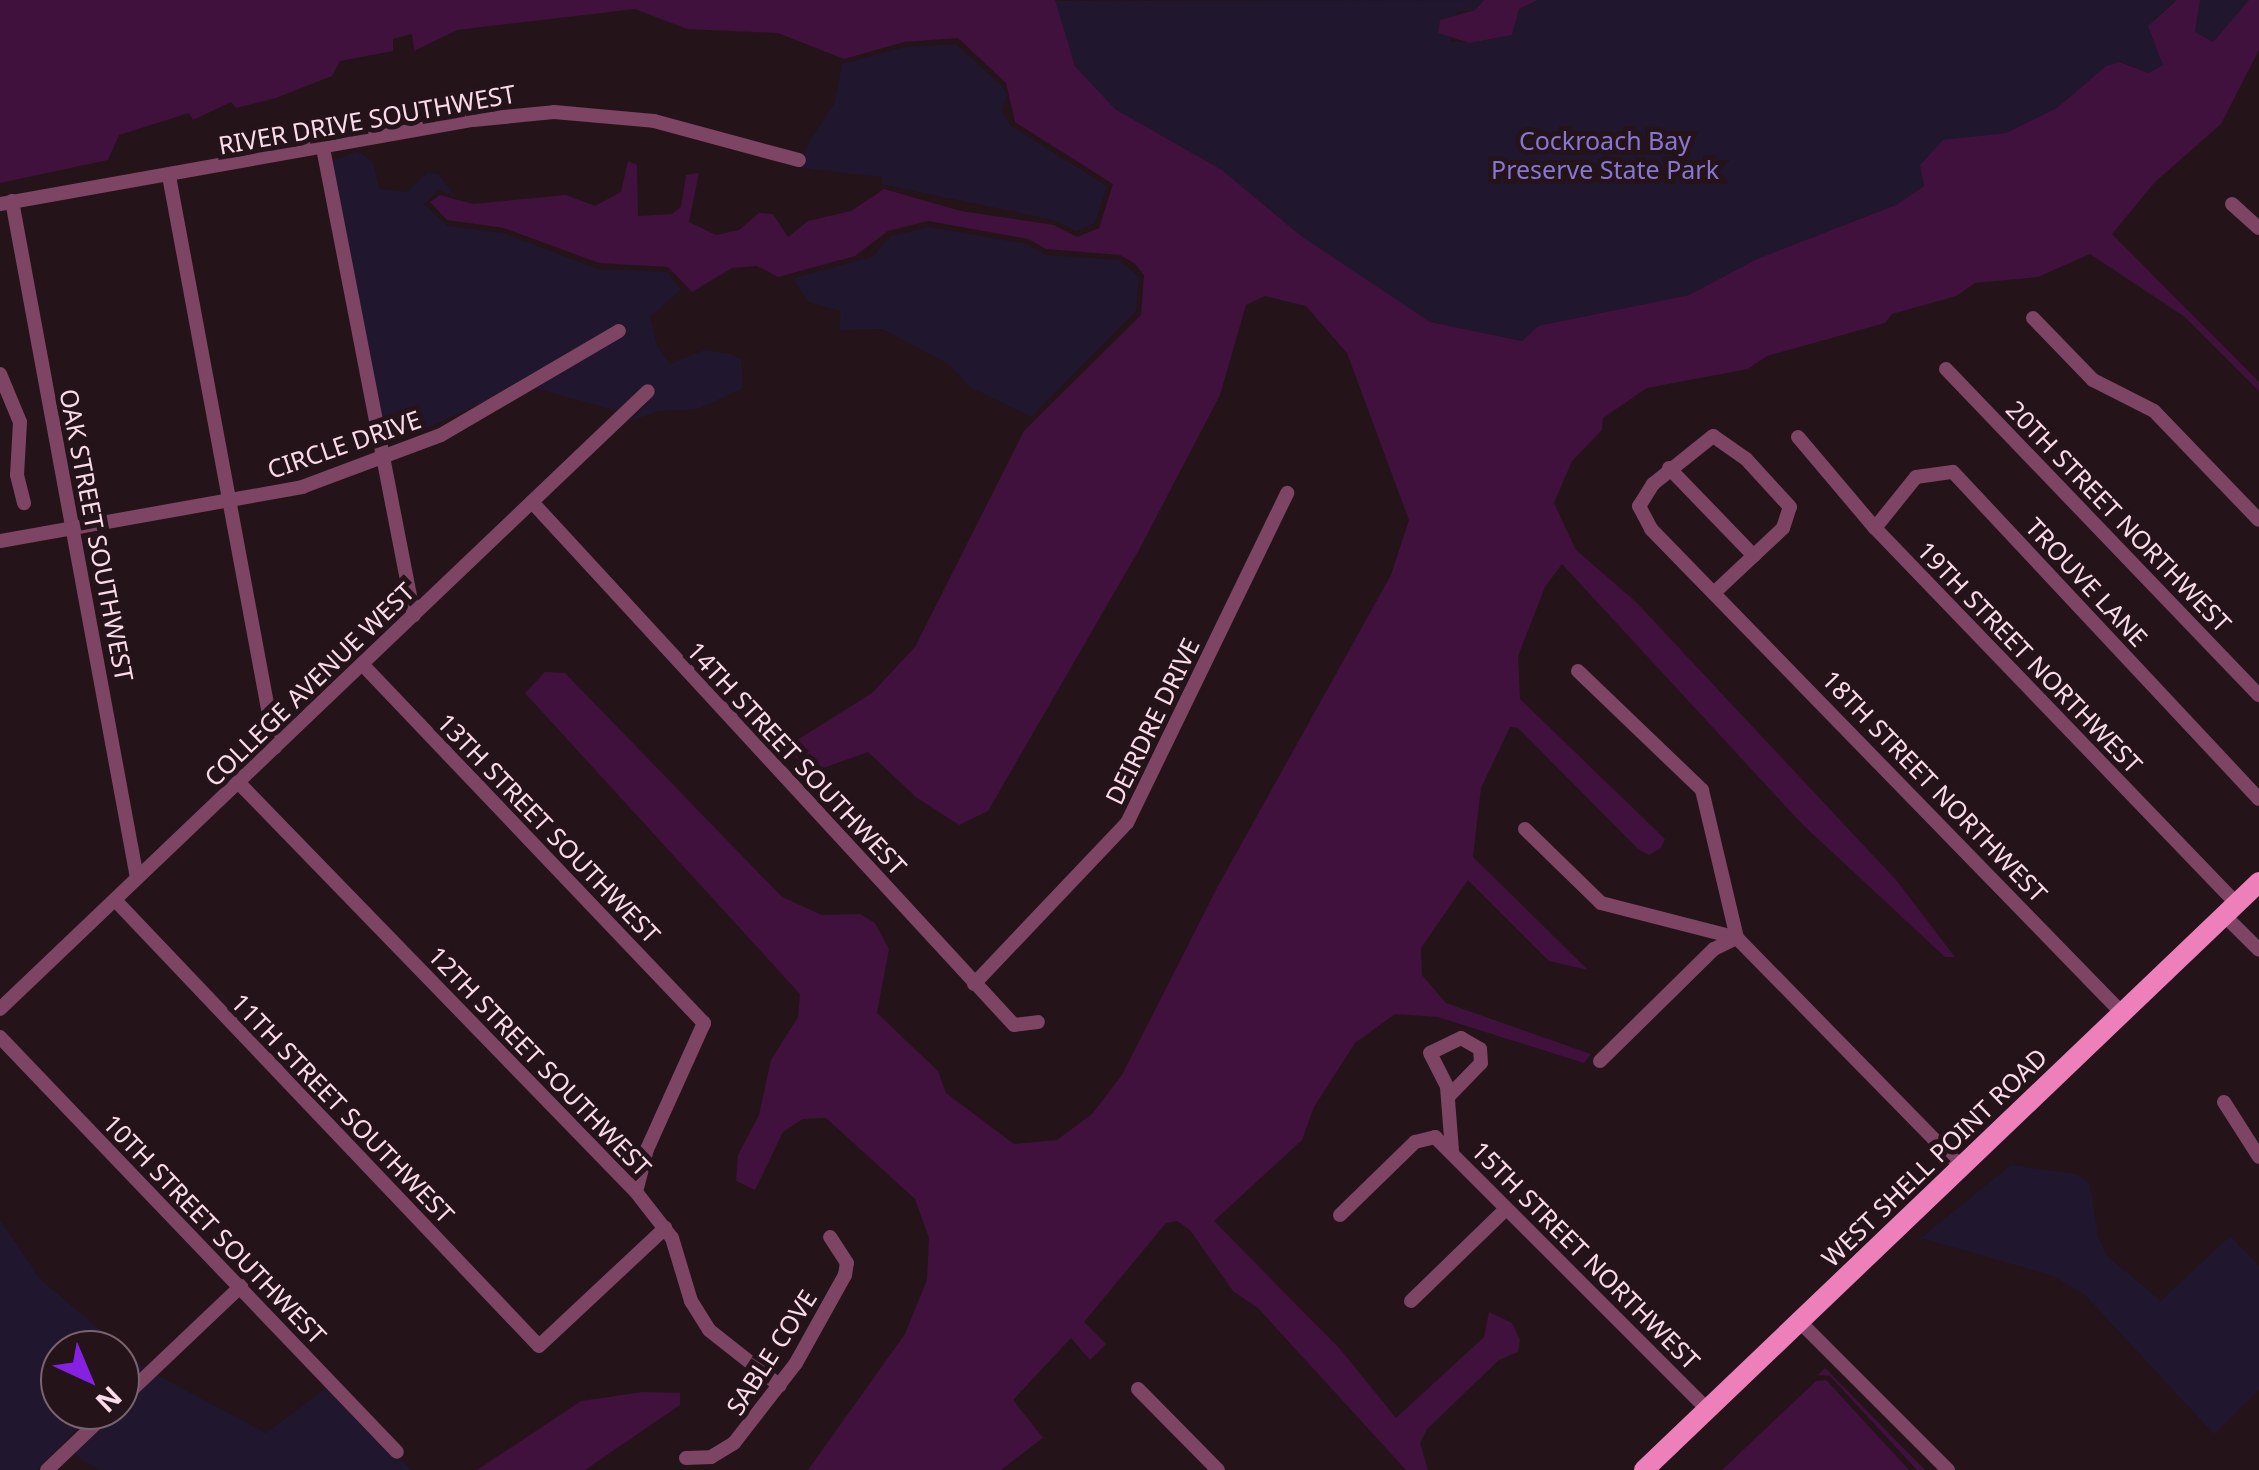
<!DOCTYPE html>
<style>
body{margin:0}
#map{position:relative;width:2259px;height:1470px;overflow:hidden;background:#25131a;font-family:"Noto Sans",sans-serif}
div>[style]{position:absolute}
.green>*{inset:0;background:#20162e}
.water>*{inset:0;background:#3f113c}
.street>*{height:14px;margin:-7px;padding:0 7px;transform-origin:7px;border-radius:7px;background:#7d4463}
.secondary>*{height:20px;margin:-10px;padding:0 10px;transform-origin:10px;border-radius:10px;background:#ed7fbb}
span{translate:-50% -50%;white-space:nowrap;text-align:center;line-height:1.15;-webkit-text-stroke:10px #25131a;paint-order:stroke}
.street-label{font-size:25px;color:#fadbe9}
.park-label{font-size:25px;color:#8777d3}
.north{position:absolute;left:40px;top:1330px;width:100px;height:100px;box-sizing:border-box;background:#25131a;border:2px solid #7a636d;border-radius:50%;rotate:136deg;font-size:28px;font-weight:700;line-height:40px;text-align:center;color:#fadbe9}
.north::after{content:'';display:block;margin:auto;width:35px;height:45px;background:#8621e1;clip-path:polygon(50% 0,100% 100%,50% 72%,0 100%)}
</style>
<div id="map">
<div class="green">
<div style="clip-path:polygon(1484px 0,1475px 10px,1457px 12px,1451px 42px,1491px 40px,1519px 9px,1538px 0,2177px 0,2154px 19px,2163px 65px,2150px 73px,2120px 62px,2057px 108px,2006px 133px,1943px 141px,1924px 186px,1896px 205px,1757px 259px,1689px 295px,1539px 326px,1522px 341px,1430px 322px,1301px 236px,1222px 170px,1115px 109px,1075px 66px,1054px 1px)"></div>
<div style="clip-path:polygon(2200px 0,2249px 0,2213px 42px,2195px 32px)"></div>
<div style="clip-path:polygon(956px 44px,1002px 86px,1007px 95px,1002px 111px,1011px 126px,1107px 186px,1095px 223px,1076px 231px,1054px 220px,881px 184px,882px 177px,802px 168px,805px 149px,834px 104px,842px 64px,906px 47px)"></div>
<div style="clip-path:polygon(358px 151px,373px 162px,379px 189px,407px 192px,427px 173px,438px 174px,455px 196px,438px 190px,424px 204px,447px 226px,503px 233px,598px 269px,667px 272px,681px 289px,650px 317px,657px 346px,670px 364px,704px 350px,731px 354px,741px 359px,743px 388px,698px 409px,658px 411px,629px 422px,657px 392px,648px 383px,617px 411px,535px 388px,627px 334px,620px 323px,478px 405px,384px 447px,332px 161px)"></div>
<div style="clip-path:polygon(929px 227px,1027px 244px,1046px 255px,1119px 260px,1139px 277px,1136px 311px,1031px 417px,970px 387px,949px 364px,882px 329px,839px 330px,841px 311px,808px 302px,793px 278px,872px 257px,891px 236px)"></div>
<div style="clip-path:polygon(2011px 1165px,2076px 1174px,2090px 1184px,2098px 1237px,2108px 1257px,2161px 1301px,2230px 1236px,2259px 1266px,2259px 1390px,2214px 1434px,2085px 1295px,2053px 1276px,1921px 1238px)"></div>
<div style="clip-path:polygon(0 1220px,40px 1279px,144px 1367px,120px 1389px,120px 1350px,60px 1350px,60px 1410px,96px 1410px,37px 1470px,0 1470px)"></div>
<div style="clip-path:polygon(157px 1375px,266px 1433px,328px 1387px,411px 1470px,99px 1470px,82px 1460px,75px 1453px)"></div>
</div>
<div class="water">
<div style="clip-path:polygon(0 0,1055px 0,1075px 66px,1115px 109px,1222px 170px,1301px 236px,1430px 322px,1522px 341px,1538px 326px,1689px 295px,1757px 259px,1896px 205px,1924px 186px,1920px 165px,1943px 140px,2006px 133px,2057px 108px,2106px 66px,2119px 62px,2149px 73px,2163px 65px,2148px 26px,2177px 0,2200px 0,2195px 32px,2213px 42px,2249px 0,2259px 0,2259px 50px,2221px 124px,2155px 182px,2112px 234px,2259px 382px,2259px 391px,2185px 317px,2090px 254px,2038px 277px,1975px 283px,1956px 296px,1892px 314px,1885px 323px,1767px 356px,1748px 369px,1647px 388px,1603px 418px,1602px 430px,1572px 461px,1554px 503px,1576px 550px,1636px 602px,1897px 881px,1955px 957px,1945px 957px,1802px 824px,1562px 564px,1545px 587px,1518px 656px,1520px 699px,1665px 839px,1661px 848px,1649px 855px,1638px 849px,1518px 728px,1510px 727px,1481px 788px,1473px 857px,1588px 970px,1549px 961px,1468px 880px,1421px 948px,1422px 975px,1446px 1003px,1591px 1054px,1584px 1063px,1438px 1017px,1395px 1014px,1355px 1043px,1314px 1107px,1302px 1140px,1214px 1221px,1340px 1349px,1396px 1418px,1484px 1337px,1489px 1312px,1512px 1323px,1520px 1340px,1518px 1352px,1499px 1360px,1427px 1429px,1420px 1443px,1428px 1470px,1406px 1470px,1258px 1308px,1233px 1291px,1190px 1230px,1177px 1221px,1166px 1223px,1084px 1322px,1106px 1344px,1090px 1360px,1071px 1338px,1013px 1400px,1043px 1438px,1001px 1470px,808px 1470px,905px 1334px,927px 1280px,929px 1238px,915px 1199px,826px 1118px,803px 1119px,783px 1132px,755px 1190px,736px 1181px,738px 1155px,759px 1115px,771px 1060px,798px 1017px,800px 994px,525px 693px,545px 672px,565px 673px,782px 897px,822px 915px,860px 914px,875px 923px,889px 949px,877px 1013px,938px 1071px,946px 1093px,1014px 1144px,1057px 1140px,1092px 1114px,1122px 1075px,1218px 886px,1391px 575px,1409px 520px,1347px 353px,1306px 306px,1265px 296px,1246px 305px,1220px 395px,1140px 548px,988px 811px,959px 825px,916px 797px,868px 752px,815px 771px,783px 749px,872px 693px,915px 647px,1024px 431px,1141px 315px,1144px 275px,1134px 263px,1120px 255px,1046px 249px,1028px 239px,928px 221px,888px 231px,855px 256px,778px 277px,757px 266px,732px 268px,692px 292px,668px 267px,599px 263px,504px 228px,447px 220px,430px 202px,440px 195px,473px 204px,566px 195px,595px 206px,621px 192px,628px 161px,637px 165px,638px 216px,672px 214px,681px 207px,686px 175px,699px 173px,689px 222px,716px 235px,739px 230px,759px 213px,773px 214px,788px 237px,808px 221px,851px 211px,884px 189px,961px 211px,1054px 225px,1077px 237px,1099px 228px,1113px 184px,1015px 122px,1006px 83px,958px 38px,904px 42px,844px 59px,778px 33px,687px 29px,635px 9px,457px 30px,414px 51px,412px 34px,393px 39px,393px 51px,340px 61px,332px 76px,276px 98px,236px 108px,231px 102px,193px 120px,189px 113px,119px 135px,108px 160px,0 183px)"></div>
<div style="clip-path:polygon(1484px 0,1538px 0,1519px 9px,1512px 35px,1470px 43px,1438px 33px,1440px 20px,1475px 10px)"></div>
<div style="clip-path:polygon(1825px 1368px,1925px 1470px,1917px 1470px,1830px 1376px,1818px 1375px)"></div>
<div style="clip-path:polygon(1826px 1380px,1909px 1470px,1722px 1470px,1816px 1381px)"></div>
<div style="clip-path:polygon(643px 1392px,680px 1393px,680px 1405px,585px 1470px,477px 1470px,581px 1401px)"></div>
</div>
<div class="street">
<div style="left:323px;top:148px;width:476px;rotate:79deg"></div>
<div style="left:169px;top:176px;width:581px;rotate:79.48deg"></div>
<div style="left:12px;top:201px;width:688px;rotate:79.54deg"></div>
<div style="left:0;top:204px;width:480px;rotate:-10.1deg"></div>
<div style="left:473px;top:120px;width:81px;rotate:-5.6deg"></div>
<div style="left:554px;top:112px;width:100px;rotate:5.1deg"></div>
<div style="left:654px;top:121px;width:150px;rotate:15.1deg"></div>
<div style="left:2232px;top:204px;width:36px;rotate:42deg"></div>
<div style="left:2033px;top:318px;width:86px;rotate:45.9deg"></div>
<div style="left:2093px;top:380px;width:68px;rotate:26.9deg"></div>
<div style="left:2154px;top:411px;width:151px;rotate:46.1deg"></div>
<div style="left:1946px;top:369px;width:452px;rotate:46.2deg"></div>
<div style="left:0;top:374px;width:52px;rotate:67.4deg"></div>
<div style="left:20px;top:422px;width:53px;rotate:93.2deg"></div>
<div style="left:17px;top:475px;width:29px;rotate:76deg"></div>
<div style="left:1798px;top:437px;width:119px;rotate:49.8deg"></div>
<div style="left:1875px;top:528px;width:521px;rotate:46.09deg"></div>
<div style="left:1669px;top:468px;width:122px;rotate:46deg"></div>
<div style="left:532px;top:502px;width:711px;rotate:47.34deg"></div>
<div style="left:1014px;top:1025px;width:24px;rotate:-7deg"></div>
<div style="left:1875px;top:528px;width:65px;rotate:-51.2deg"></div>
<div style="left:1916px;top:477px;width:37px;rotate:-8deg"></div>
<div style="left:1953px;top:472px;width:448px;rotate:46.9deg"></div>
<div style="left:0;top:541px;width:307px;rotate:-10.1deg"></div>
<div style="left:302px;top:487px;width:148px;rotate:-20.5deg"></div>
<div style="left:441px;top:435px;width:206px;rotate:-30.3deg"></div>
<div style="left:1716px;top:591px;width:92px;rotate:-43.2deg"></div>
<div style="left:1783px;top:528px;width:22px;rotate:-72deg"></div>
<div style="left:1790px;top:507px;width:65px;rotate:-132.5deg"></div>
<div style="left:1746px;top:459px;width:40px;rotate:-145.1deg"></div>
<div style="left:1713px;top:436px;width:77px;rotate:141.3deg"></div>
<div style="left:1653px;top:484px;width:26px;rotate:122deg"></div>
<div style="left:1639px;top:506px;width:26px;rotate:62deg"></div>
<div style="left:1651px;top:529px;width:675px;rotate:45.78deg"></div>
<div style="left:362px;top:664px;width:496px;rotate:46.4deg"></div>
<div style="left:704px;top:1023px;width:138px;rotate:114.3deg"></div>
<div style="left:647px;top:1149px;width:44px;rotate:104.3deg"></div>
<div style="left:1578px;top:671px;width:172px;rotate:43.8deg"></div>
<div style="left:1702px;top:790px;width:152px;rotate:76.7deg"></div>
<div style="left:238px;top:782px;width:571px;rotate:45.85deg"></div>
<div style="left:636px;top:1192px;width:58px;rotate:52deg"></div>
<div style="left:672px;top:1238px;width:66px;rotate:73.2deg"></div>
<div style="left:691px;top:1301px;width:34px;rotate:58deg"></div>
<div style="left:709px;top:1330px;width:90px;rotate:38.3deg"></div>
<div style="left:1525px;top:829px;width:106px;rotate:44.2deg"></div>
<div style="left:1601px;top:903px;width:140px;rotate:14.4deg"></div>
<div style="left:115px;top:900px;width:615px;rotate:46.45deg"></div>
<div style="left:539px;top:1346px;width:173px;rotate:-43.1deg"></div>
<div style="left:2224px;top:915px;width:49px;rotate:45deg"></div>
<div style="left:1737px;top:938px;width:320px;rotate:45.6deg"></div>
<div style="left:974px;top:984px;width:222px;rotate:-46.5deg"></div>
<div style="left:1127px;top:823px;width:367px;rotate:-64.1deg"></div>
<div style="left:0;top:1009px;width:895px;rotate:-43.64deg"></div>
<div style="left:0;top:1037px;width:574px;rotate:46.27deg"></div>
<div style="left:1600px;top:1061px;width:160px;rotate:-44.5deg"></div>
<div style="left:1714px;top:949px;width:25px;rotate:-26deg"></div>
<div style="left:1448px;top:1097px;width:47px;rotate:-45.9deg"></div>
<div style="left:1481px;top:1063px;width:14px;rotate:-94deg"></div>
<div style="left:1480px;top:1049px;width:22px;rotate:-150deg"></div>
<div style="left:1461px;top:1038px;width:34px;rotate:154deg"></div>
<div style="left:1430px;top:1053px;width:38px;rotate:63deg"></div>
<div style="left:1447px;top:1087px;width:64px;rotate:85.5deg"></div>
<div style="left:2224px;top:1102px;width:65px;rotate:57.5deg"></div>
<div style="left:1340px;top:1215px;width:105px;rotate:-44.2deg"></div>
<div style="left:1415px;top:1142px;width:21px;rotate:-14deg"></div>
<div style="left:1435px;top:1137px;width:385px;rotate:45deg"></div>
<div style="left:1411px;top:1301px;width:132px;rotate:-44.1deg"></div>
<div style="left:1799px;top:1321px;width:211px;rotate:45deg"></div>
<div style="left:1138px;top:1389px;width:114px;rotate:45.4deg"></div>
<div style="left:120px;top:1401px;width:167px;rotate:-43.5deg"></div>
<div style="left:686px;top:1458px;width:25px;rotate:-2deg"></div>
<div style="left:711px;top:1457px;width:27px;rotate:-31deg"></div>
<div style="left:734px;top:1443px;width:101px;rotate:-52.2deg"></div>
<div style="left:796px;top:1363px;width:101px;rotate:-60.9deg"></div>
<div style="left:845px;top:1275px;width:12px;rotate:-81deg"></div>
<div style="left:847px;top:1263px;width:31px;rotate:-123deg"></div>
<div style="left:47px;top:1470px;width:87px;rotate:-43.6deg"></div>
</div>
<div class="secondary">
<div style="left:1644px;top:1470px;width:851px;rotate:-43.71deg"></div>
</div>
<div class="street-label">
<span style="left:367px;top:119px;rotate:-10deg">RIVER DRIVE SOUTHWEST</span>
<span style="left:344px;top:444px;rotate:-19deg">CIRCLE DRIVE</span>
<span style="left:2119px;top:516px;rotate:46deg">20TH STREET NORTHWEST</span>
<span style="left:97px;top:535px;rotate:79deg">OAK STREET SOUTHWEST</span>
<span style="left:2087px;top:582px;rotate:47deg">TROUVE LANE</span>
<span style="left:2030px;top:657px;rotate:46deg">19TH STREET NORTHWEST</span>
<span style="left:309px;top:684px;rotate:-44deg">COLLEGE AVENUE WEST</span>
<span style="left:1152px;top:721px;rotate:-64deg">DEIRDRE DRIVE</span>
<span style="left:797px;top:758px;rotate:47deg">14TH STREET SOUTHWEST</span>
<span style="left:1935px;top:786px;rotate:46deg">18TH STREET NORTHWEST</span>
<span style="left:549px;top:828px;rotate:46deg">13TH STREET SOUTHWEST</span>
<span style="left:540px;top:1061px;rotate:46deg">12TH STREET SOUTHWEST</span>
<span style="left:343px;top:1108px;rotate:46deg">11TH STREET SOUTHWEST</span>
<span style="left:1934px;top:1157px;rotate:-44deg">WEST SHELL POINT ROAD</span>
<span style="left:215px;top:1229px;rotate:46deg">10TH STREET SOUTHWEST</span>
<span style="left:1586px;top:1255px;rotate:45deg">15TH STREET NORTHWEST</span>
<span style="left:771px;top:1352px;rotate:-57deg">SABLE COVE</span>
</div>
<div class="park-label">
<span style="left:1605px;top:155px">Cockroach Bay<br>Preserve State Park</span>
</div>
<div class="north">N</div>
</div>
